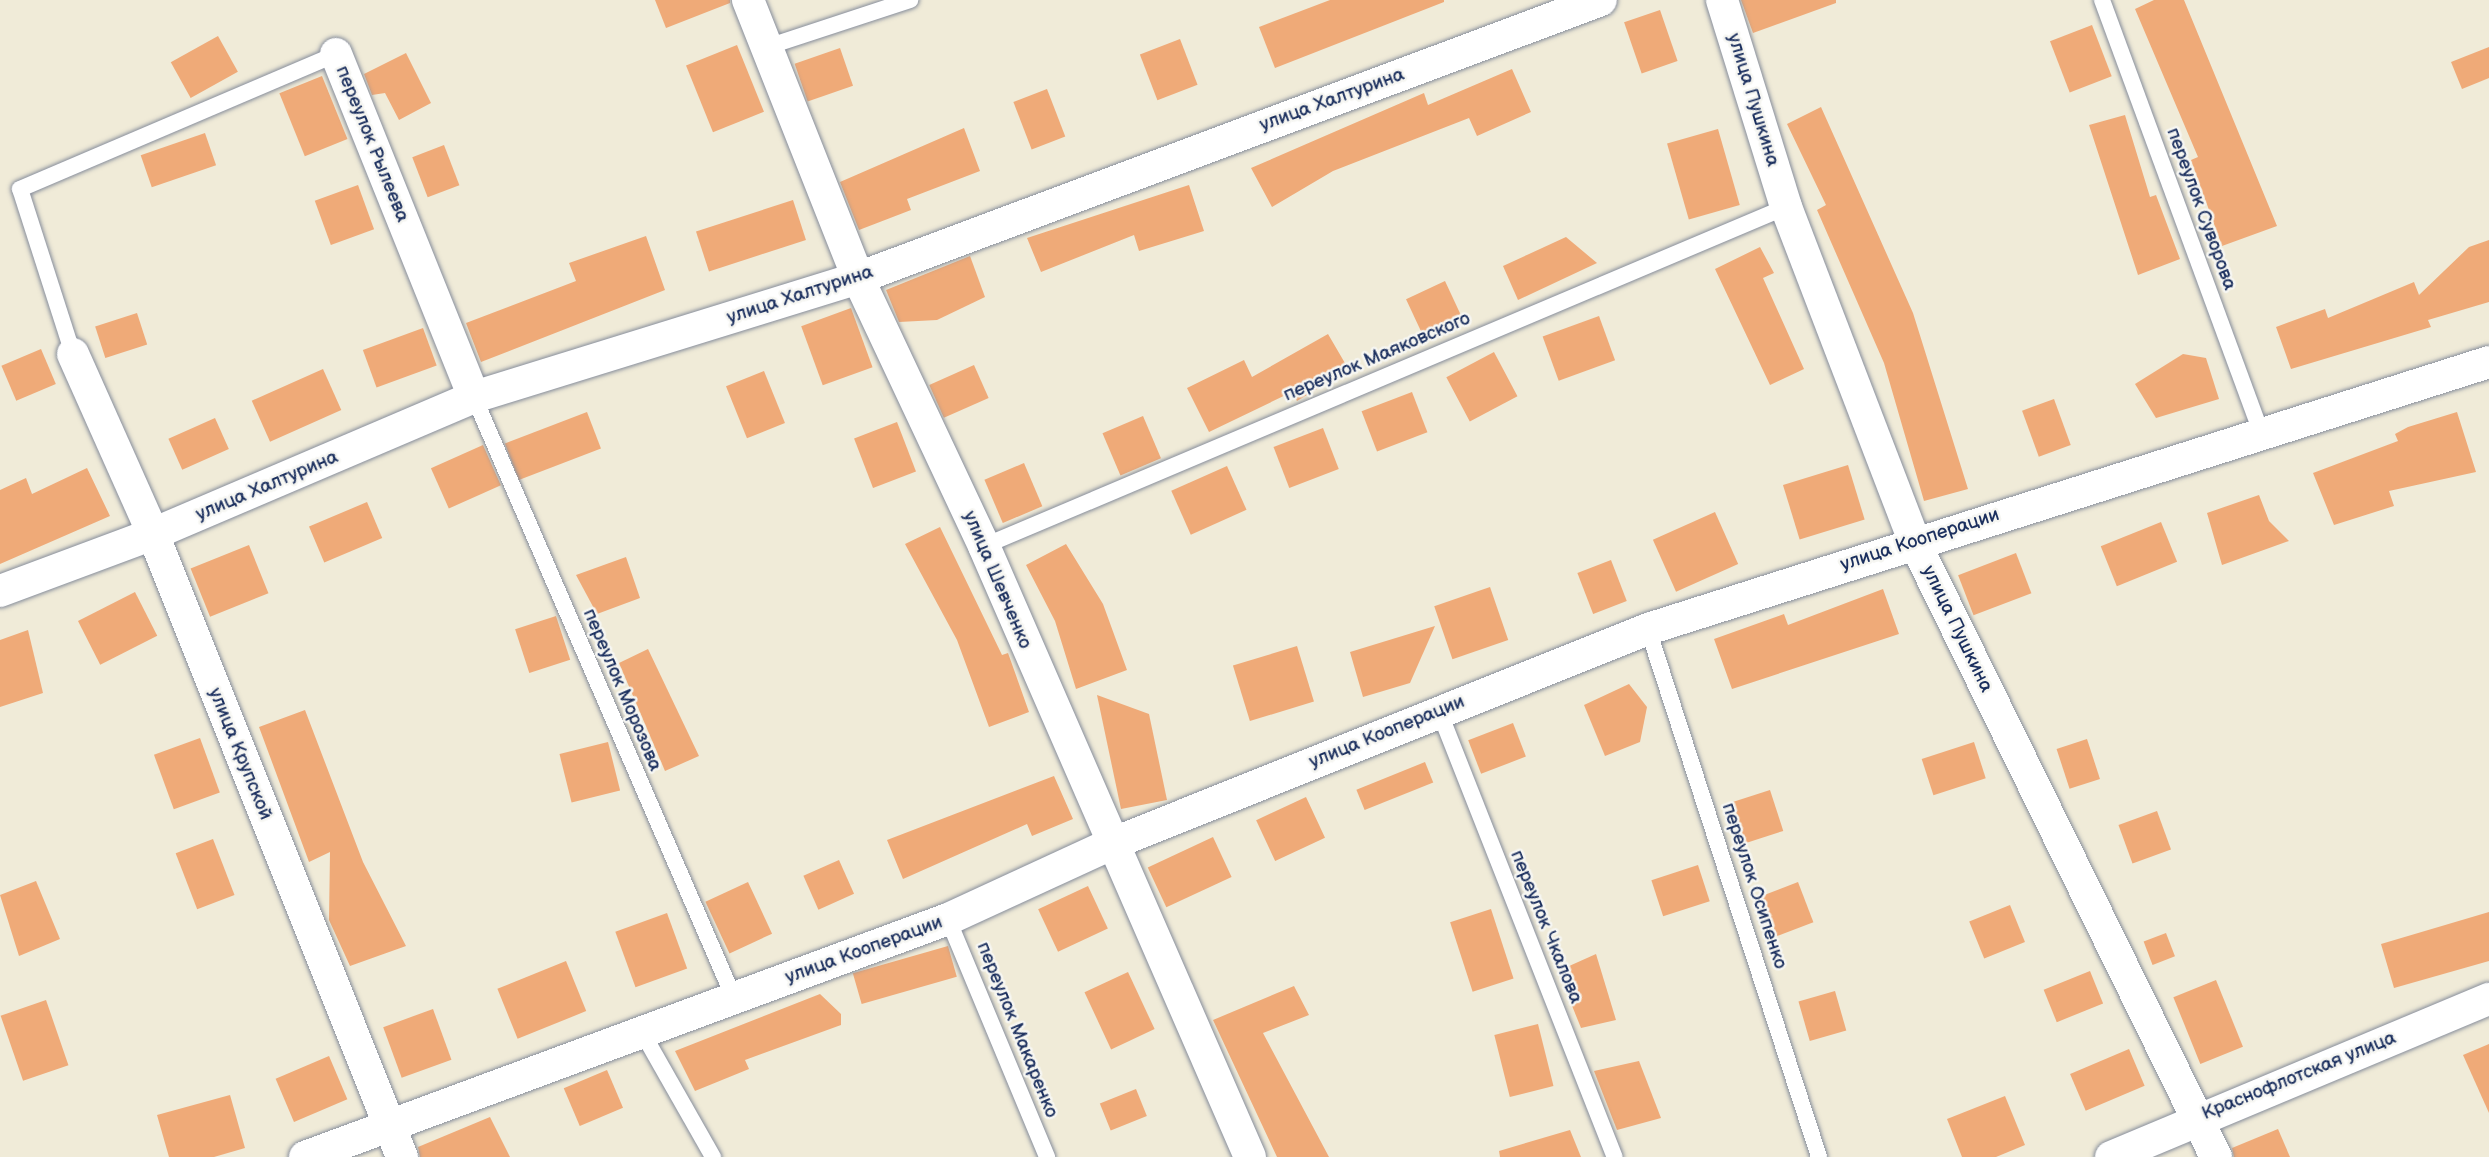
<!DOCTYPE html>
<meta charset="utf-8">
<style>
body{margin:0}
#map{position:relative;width:2489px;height:1157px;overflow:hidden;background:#f0ebd8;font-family:"Balsamiq Sans",sans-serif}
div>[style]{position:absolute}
.building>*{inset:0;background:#efaa78;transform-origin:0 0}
.roads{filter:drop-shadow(0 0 2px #868d9b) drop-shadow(0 0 2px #868d9b)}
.lane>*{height:16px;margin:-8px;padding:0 8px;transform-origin:8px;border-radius:8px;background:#fff}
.street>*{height:32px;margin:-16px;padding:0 16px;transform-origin:16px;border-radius:16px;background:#fff}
span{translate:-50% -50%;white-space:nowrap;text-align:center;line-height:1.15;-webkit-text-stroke:5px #f6f6f2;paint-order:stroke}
.street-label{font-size:19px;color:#1b2f5e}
</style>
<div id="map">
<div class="building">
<div style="clip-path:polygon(655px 0,730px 0,730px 3px,666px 28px)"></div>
<div style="clip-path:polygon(1330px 0,1444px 0,1444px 2px,1275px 68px,1259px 27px)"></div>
<div style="clip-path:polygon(1741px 0,1836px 0,1836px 3px,1753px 33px)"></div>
<div style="clip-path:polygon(2154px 0,2184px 0,2277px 226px,2222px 246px,2191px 160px,2198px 157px,2135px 9px)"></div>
<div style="left:1660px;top:10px;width:54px;height:38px;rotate:71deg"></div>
<div style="left:2092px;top:25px;width:55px;height:45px;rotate:69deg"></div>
<div style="left:218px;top:36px;width:41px;height:54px;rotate:61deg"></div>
<div style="left:1180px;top:39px;width:49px;height:43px;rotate:69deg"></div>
<div style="left:737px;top:45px;width:72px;height:55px;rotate:68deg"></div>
<div style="clip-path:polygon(2489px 47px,2489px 78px,2462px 89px,2451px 62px)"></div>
<div style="left:840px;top:48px;width:40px;height:48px;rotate:71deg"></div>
<div style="clip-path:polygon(406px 53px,431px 103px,399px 120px,385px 93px,372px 95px,364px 74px)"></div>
<div style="clip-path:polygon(1512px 69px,1531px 112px,1477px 136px,1469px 118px,1333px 171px,1272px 207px,1251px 168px,1424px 93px,1428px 105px)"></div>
<div style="left:322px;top:76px;width:68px;height:46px;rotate:68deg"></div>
<div style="left:1047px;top:89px;width:51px;height:36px;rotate:69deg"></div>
<div style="clip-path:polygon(1821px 107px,1913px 313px,1968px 489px,1924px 501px,1884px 363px,1817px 210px,1826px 205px,1787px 124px)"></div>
<div style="clip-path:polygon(2125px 115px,2150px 197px,2156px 195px,2180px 259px,2138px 275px,2089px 125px)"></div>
<div style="clip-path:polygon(964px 128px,980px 171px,907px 199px,911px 210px,859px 230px,840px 182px)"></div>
<div style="left:1718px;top:129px;width:79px;height:53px;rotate:74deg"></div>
<div style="left:205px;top:133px;width:34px;height:68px;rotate:71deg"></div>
<div style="left:444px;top:145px;width:43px;height:34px;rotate:69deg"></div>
<div style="left:358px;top:185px;width:47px;height:46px;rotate:70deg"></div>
<div style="clip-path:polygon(1189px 185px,1204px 231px,1139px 251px,1134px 235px,1041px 272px,1027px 238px)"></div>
<div style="left:793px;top:200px;width:42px;height:102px;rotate:72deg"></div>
<div style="clip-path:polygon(646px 236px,665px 290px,481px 362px,466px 323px,576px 281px,569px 263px)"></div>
<div style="clip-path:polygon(1566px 237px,1597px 263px,1518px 300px,1503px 266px)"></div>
<div style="clip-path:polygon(2489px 240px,2489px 302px,2428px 320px,2431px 327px,2291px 369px,2276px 327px,2325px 309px,2328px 318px,2414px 282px,2419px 295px,2469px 247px)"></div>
<div style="clip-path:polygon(1760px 247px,1774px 273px,1763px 278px,1804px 369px,1770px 385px,1715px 269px)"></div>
<div style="clip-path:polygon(970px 256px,985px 297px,937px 320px,899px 322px,886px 290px)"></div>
<div style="left:1445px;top:281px;width:38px;height:43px;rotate:65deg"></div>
<div style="left:851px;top:308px;width:63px;height:53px;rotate:70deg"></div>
<div style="left:137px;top:313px;width:33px;height:44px;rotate:72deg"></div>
<div style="left:1599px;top:316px;width:47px;height:60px;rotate:70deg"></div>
<div style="left:423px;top:328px;width:40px;height:64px;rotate:70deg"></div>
<div style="clip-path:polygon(1328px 334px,1349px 370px,1297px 401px,1292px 392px,1209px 432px,1187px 388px,1244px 360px,1252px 377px)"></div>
<div style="left:41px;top:349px;width:38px;height:43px;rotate:67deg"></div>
<div style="left:1494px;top:352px;width:50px;height:54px;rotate:62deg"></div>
<div style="clip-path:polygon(2183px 354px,2206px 358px,2219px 399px,2156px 418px,2135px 384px)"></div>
<div style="left:974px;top:365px;width:36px;height:49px;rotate:66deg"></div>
<div style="left:323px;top:369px;width:45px;height:78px;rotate:66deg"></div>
<div style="left:764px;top:371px;width:56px;height:41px;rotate:68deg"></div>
<div style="left:1412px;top:392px;width:43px;height:54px;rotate:69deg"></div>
<div style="left:2054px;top:399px;width:49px;height:34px;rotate:70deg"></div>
<div style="left:587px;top:412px;width:39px;height:88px;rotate:69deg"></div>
<div style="clip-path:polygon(2457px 412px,2476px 472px,2389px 491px,2394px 506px,2334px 525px,2313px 473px,2398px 441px,2395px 434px,2408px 427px)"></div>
<div style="left:1143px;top:416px;width:46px;height:44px;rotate:67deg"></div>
<div style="left:215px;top:418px;width:34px;height:51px;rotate:66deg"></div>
<div style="left:897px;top:422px;width:53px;height:46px;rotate:69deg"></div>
<div style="left:1323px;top:428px;width:44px;height:53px;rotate:69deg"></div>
<div style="left:483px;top:445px;width:44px;height:57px;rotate:66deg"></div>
<div style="left:1024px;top:463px;width:47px;height:43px;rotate:67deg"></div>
<div style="left:1848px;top:465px;width:57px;height:68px;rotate:73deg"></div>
<div style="left:1227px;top:466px;width:48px;height:61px;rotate:66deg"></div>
<div style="clip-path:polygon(87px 468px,110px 516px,0 564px,0 490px,26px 478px,32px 494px)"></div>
<div style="clip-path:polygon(2259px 495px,2269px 521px,2289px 541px,2222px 565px,2207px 513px)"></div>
<div style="left:367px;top:502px;width:39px;height:63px;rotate:67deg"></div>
<div style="left:1715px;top:512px;width:57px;height:68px;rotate:66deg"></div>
<div style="left:2161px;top:522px;width:43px;height:65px;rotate:68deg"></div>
<div style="clip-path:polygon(940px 527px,1002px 655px,1008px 653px,1029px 712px,989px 727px,957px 640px,905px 544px)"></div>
<div style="clip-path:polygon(1066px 544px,1103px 604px,1127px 670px,1076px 689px,1055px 621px,1026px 565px)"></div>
<div style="left:249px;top:545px;width:52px;height:63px;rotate:68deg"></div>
<div style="left:2016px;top:553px;width:43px;height:62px;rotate:69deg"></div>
<div style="clip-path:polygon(626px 557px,640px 598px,597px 614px,576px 575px)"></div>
<div style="left:1611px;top:560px;width:44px;height:36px;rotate:69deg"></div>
<div style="left:1490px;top:587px;width:56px;height:59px;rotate:71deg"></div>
<div style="clip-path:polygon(1883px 589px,1899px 634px,1732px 689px,1714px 639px,1784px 614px,1788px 625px)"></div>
<div style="left:135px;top:592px;width:49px;height:64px;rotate:63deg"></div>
<div style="left:556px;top:616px;width:46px;height:43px;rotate:72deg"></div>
<div style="clip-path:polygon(1435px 626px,1410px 683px,1363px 697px,1350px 652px)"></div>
<div style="clip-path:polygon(28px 630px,43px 693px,0 707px,0 640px)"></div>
<div style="left:1297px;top:646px;width:58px;height:67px;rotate:73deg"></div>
<div style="clip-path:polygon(648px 649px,699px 756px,665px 771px,619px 663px)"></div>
<div style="clip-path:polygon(1629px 684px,1647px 707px,1640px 742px,1605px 756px,1584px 705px)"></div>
<div style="clip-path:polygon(1097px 695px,1149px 714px,1167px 800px,1121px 809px)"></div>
<div style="clip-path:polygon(305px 710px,363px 862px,406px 946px,350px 966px,329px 920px,330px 852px,309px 862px,259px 727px)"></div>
<div style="left:1513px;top:723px;width:36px;height:48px;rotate:69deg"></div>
<div style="left:200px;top:738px;width:58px;height:49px;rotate:70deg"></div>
<div style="left:2087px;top:739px;width:42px;height:32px;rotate:72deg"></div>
<div style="left:608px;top:742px;width:50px;height:50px;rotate:76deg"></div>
<div style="left:1974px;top:742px;width:38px;height:55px;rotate:72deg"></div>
<div style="left:1425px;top:762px;width:22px;height:74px;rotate:68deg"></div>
<div style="clip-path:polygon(1054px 776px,1073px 819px,1032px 836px,1027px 824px,903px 879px,887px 840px)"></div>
<div style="left:1770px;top:790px;width:43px;height:40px;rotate:72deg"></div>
<div style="left:1306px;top:797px;width:45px;height:55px;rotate:65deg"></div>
<div style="left:2157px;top:811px;width:41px;height:41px;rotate:70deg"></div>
<div style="left:1213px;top:837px;width:44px;height:72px;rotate:65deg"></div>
<div style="left:213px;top:839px;width:60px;height:40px;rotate:69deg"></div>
<div style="left:839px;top:860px;width:37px;height:39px;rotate:66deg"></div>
<div style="left:1698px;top:865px;width:38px;height:49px;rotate:72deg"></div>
<div style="clip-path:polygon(36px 881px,60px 939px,19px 956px,0 895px)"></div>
<div style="left:748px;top:882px;width:57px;height:47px;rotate:65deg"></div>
<div style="left:1798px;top:882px;width:43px;height:39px;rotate:69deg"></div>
<div style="left:1088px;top:886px;width:47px;height:55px;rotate:65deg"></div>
<div style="left:2010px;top:905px;width:40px;height:44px;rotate:68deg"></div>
<div style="left:1491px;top:909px;width:73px;height:43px;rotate:72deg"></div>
<div style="clip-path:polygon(2489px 912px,2489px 961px,2394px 988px,2381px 944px)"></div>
<div style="left:667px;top:913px;width:59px;height:55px;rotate:70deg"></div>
<div style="left:2166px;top:933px;width:25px;height:24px;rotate:69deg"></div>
<div style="left:948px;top:946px;width:32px;height:99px;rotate:74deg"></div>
<div style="clip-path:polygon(1596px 954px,1616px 1020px,1581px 1028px,1558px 971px)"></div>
<div style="left:566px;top:961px;width:54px;height:74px;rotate:68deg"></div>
<div style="left:2090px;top:971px;width:35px;height:50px;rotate:68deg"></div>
<div style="left:1128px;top:972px;width:63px;height:48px;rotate:65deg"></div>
<div style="left:2216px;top:980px;width:72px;height:46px;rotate:68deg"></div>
<div style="clip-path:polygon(1294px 986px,1309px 1015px,1263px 1033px,1329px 1157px,1277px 1157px,1213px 1020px)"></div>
<div style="left:1835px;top:991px;width:41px;height:38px;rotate:74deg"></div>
<div style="clip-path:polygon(820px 994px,841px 1014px,841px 1025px,745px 1060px,749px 1069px,695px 1091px,675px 1051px)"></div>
<div style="left:46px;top:1000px;width:69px;height:48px;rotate:71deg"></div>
<div style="left:433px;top:1009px;width:54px;height:53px;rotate:70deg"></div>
<div style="left:1538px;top:1024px;width:64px;height:45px;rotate:76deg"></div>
<div style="clip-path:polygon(2489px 1044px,2489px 1113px,2463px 1055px)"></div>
<div style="left:2129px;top:1049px;width:40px;height:64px;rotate:67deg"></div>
<div style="left:329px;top:1056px;width:47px;height:58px;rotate:67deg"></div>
<div style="clip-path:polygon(1639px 1061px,1661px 1118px,1617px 1130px,1594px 1071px)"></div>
<div style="left:607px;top:1070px;width:41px;height:47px;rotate:67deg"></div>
<div style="left:1136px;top:1089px;width:29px;height:39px;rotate:68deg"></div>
<div style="clip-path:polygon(230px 1095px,245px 1148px,214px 1157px,169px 1157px,157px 1115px)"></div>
<div style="clip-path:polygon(2005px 1096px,2025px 1145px,1996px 1157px,1962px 1157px,1947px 1119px)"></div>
<div style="clip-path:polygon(490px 1117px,510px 1157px,420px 1157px,418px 1147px)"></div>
<div style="clip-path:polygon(2278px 1129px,2290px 1157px,2234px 1157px,2232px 1148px)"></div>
<div style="clip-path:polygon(1570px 1130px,1581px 1157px,1500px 1157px,1499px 1151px)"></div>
</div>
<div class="roads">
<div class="lane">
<div style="left:2102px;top:0;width:460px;rotate:69.8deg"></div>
<div style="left:767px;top:47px;width:151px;rotate:-18.2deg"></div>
<div style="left:73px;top:354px;width:173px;rotate:-107.8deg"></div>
<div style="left:20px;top:189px;width:344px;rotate:-23.1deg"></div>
<div style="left:474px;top:397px;width:655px;rotate:66.61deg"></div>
<div style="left:984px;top:546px;width:871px;rotate:-22.91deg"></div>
<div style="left:1648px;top:629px;width:555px;rotate:72.05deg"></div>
<div style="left:1439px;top:711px;width:479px;rotate:68.5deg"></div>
<div style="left:948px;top:919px;width:258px;rotate:67.4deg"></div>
<div style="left:642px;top:1032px;width:144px;rotate:60.4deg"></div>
</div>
<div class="street">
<div style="left:748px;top:0;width:299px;rotate:68.4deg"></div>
<div style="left:858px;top:278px;width:296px;rotate:64.8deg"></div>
<div style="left:984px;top:546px;width:666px;rotate:66.47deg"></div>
<div style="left:1722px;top:0;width:217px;rotate:72.8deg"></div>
<div style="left:1786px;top:207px;width:358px;rotate:69deg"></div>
<div style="left:1914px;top:541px;width:686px;rotate:63.88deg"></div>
<div style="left:336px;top:54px;width:370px;rotate:68.1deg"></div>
<div style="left:73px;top:354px;width:197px;rotate:66deg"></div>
<div style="left:153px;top:534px;width:671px;rotate:68.21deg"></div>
<div style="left:0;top:591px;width:163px;rotate:-20.4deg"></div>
<div style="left:153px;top:534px;width:349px;rotate:-23.1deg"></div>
<div style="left:474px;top:397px;width:402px;rotate:-17.2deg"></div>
<div style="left:858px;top:278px;width:793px;rotate:-20.51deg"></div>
<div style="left:305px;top:1157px;width:686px;rotate:-20.31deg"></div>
<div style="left:948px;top:919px;width:177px;rotate:-24.7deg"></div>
<div style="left:1109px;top:845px;width:581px;rotate:-21.84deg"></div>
<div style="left:1648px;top:629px;width:882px;rotate:-17.61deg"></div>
<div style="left:2111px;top:1157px;width:410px;rotate:-22.7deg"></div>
</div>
</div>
<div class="street-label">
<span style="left:1332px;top:100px;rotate:-20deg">улица Халтурина</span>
<span style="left:1753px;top:100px;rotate:73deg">улица Пушкина</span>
<span style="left:372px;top:144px;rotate:68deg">переулок Рылеева</span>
<span style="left:2201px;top:209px;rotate:70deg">переулок Суворова</span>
<span style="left:800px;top:295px;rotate:-18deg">улица Халтурина</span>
<span style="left:1377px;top:357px;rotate:-23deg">переулок Маяковского</span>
<span style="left:267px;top:486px;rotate:-23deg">улица Халтурина</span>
<span style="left:1920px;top:540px;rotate:-18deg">улица Кооперации</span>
<span style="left:997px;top:580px;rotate:67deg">улица Шевченко</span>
<span style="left:1957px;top:629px;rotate:64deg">улица Пушкина</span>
<span style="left:622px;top:690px;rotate:67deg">переулок Морозова</span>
<span style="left:1387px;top:732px;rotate:-22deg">улица Кооперации</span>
<span style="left:240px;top:754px;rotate:68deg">улица Крупской</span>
<span style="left:1754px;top:886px;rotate:72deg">переулок Осипенко</span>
<span style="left:1546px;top:927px;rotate:68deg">переулок Чкалова</span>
<span style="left:864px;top:950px;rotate:-20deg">улица Кооперации</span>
<span style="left:1017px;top:1030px;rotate:68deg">переулок Макаренко</span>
<span style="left:2299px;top:1076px;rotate:-22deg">Краснофлотская улица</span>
</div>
</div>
